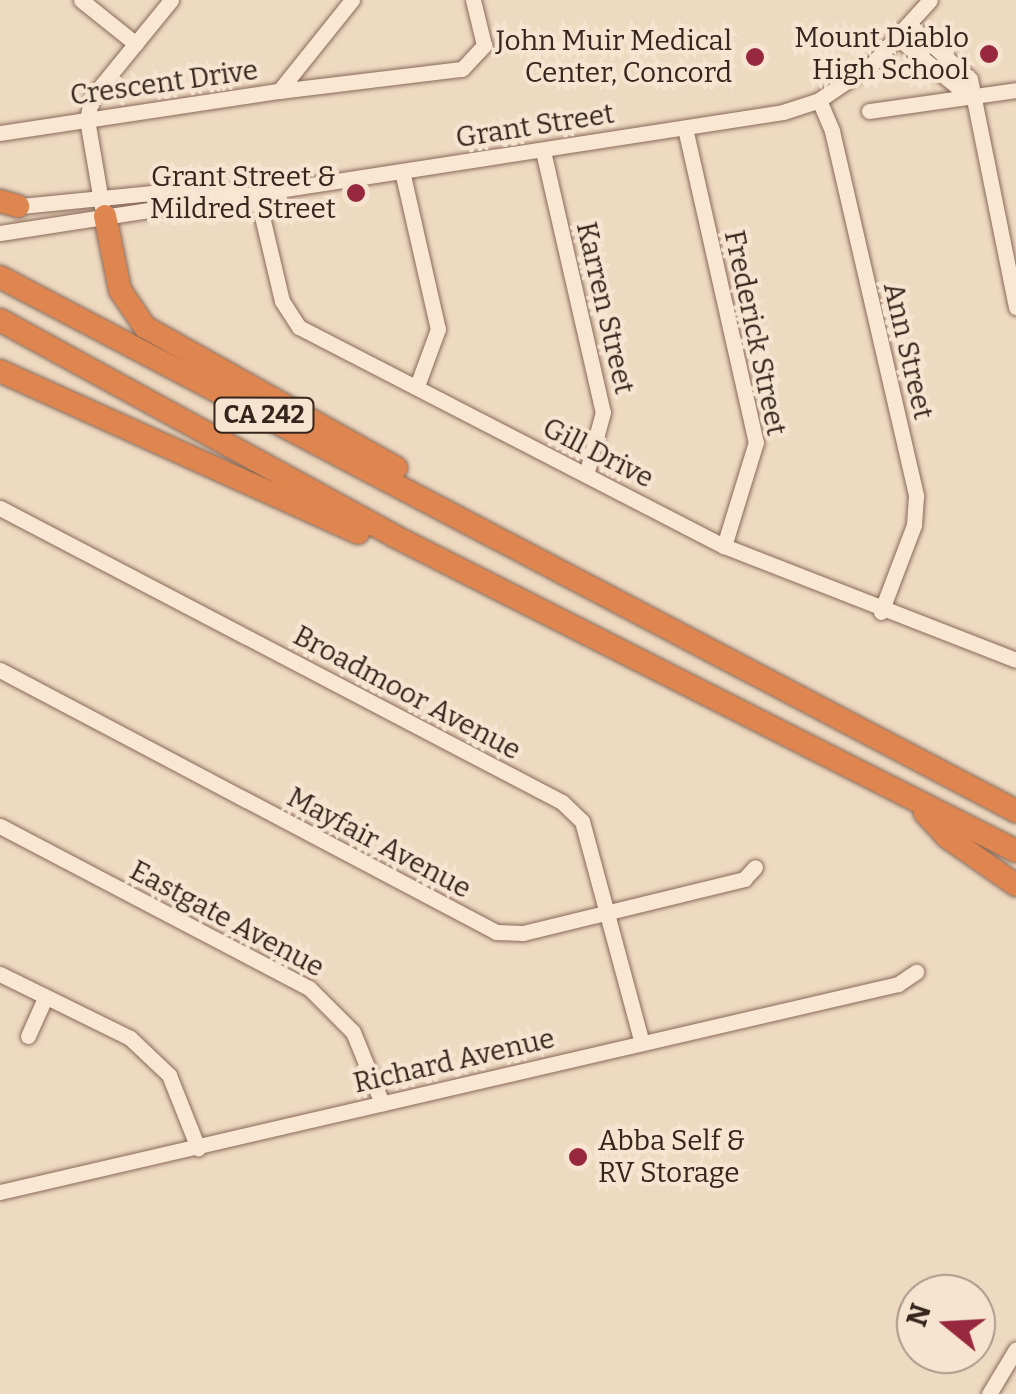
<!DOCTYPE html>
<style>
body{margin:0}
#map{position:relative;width:1016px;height:1394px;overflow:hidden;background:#eed9c1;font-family:Bitter,serif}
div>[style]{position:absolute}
.roads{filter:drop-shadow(0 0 2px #886958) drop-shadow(0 0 2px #886958)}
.minor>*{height:15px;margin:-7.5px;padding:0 7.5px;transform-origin:7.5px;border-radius:7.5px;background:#f9e7d4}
.highway>*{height:22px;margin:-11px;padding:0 11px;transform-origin:11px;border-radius:11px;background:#df8650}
.dots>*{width:28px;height:28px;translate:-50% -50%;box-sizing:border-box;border:5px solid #f6e4d1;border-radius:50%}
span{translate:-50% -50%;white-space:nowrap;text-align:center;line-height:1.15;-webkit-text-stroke:8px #f6e4d1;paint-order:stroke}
.shield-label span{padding:2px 8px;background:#f6e4d1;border:2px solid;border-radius:8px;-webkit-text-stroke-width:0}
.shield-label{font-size:25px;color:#37251d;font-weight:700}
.poi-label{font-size:28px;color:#37251d}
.right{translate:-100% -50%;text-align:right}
.left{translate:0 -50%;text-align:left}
.street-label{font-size:28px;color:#37251d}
.north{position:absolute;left:896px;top:1274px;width:100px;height:100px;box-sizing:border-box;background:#f6e4d1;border:2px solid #aa9889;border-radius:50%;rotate:288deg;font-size:28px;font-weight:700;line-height:40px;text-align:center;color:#37251d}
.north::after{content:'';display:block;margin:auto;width:35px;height:45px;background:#98283d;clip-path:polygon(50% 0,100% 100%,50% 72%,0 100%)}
</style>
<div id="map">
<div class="roads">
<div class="minor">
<div style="left:81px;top:0;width:70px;rotate:38.7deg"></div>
<div style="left:911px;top:26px;width:79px;rotate:41.9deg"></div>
<div style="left:970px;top:79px;width:233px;rotate:78.6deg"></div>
<div style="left:899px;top:39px;width:93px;rotate:39.3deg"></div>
<div style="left:279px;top:91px;width:184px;rotate:-6.9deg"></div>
<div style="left:462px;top:69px;width:33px;rotate:-47deg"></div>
<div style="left:484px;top:45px;width:46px;rotate:-103.7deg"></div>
<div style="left:819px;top:100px;width:34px;rotate:67deg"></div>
<div style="left:832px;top:131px;width:375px;rotate:77deg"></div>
<div style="left:916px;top:496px;width:29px;rotate:94deg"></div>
<div style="left:914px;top:525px;width:93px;rotate:110.8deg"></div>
<div style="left:869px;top:111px;width:148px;rotate:-8.1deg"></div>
<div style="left:685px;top:128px;width:322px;rotate:77.3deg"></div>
<div style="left:756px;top:442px;width:109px;rotate:107.1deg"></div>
<div style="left:0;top:133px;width:282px;rotate:-8.6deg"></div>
<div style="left:279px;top:91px;width:117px;rotate:-51.3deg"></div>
<div style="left:543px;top:151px;width:268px;rotate:77.1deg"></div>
<div style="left:603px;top:412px;width:65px;rotate:105.1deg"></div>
<div style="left:402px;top:171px;width:162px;rotate:77.2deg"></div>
<div style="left:438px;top:329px;width:61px;rotate:110.2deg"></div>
<div style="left:256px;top:191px;width:113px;rotate:76.7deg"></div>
<div style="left:282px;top:301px;width:31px;rotate:57deg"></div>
<div style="left:299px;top:327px;width:478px;rotate:27.3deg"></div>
<div style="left:724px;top:546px;width:313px;rotate:21.3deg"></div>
<div style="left:11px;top:207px;width:180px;rotate:-5.7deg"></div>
<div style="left:190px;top:189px;width:47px;rotate:1.2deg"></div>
<div style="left:102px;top:207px;width:89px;rotate:-99.7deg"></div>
<div style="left:87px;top:119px;width:23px;rotate:-77deg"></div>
<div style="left:92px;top:97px;width:125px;rotate:-50.8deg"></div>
<div style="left:0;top:233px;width:792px;rotate:-8.78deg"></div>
<div style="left:783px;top:112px;width:38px;rotate:-18deg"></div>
<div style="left:819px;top:100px;width:64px;rotate:-34.2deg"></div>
<div style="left:872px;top:64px;width:86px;rotate:-47.8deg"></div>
<div style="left:0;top:508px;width:634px;rotate:27.62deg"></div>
<div style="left:562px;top:802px;width:28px;rotate:44deg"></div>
<div style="left:582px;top:821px;width:230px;rotate:74.9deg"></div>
<div style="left:0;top:670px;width:561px;rotate:27.84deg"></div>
<div style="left:496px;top:932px;width:27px;rotate:2deg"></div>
<div style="left:523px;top:933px;width:228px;rotate:-13.7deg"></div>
<div style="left:744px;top:879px;width:16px;rotate:-47deg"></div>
<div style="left:0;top:826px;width:349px;rotate:27.7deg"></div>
<div style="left:309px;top:988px;width:62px;rotate:45deg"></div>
<div style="left:353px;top:1032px;width:77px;rotate:67.8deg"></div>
<div style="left:0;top:974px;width:145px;rotate:26.2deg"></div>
<div style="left:130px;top:1038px;width:54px;rotate:43.5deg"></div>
<div style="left:169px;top:1075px;width:79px;rotate:68.3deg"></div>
<div style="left:28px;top:1036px;width:42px;rotate:-65.9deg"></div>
<div style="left:0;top:1192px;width:922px;rotate:-13.04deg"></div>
<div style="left:898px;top:984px;width:22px;rotate:-34deg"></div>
<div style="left:989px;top:1394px;width:52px;rotate:-59deg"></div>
</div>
<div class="highway">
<div style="left:0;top:201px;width:19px;rotate:16deg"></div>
<div style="left:105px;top:216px;width:76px;rotate:78.5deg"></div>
<div style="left:120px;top:290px;width:45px;rotate:56deg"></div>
<div style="left:145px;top:327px;width:288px;rotate:29.3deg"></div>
<div style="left:0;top:277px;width:1148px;rotate:27.73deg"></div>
<div style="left:0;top:320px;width:449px;rotate:28.7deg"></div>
<div style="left:394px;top:536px;width:697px;rotate:26.86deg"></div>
<div style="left:0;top:371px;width:393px;rotate:24.3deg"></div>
<div style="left:925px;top:813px;width:33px;rotate:47deg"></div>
<div style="left:947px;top:837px;width:84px;rotate:34.8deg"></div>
</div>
</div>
<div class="dots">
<div style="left:989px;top:54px;background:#98283d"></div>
<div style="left:755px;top:57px;background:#98283d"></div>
<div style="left:356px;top:193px;background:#98283d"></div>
<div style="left:578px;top:1157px;background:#98283d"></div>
</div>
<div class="shield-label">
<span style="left:264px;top:415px">CA 242</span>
</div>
<div class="poi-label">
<span class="right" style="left:969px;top:54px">Mount Diablo<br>High School</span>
<span class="right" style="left:732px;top:57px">John Muir Medical<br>Center, Concord</span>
<span class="right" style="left:336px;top:193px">Grant Street &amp;<br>Mildred Street</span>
<span class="left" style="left:598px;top:1157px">Abba Self &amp;<br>RV Storage</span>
</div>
<div class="street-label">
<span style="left:164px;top:83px;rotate:-8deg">Crescent Drive</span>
<span style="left:535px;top:126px;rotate:-9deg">Grant Street</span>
<span style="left:605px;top:308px;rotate:77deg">Karren Street</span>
<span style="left:755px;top:333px;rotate:78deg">Frederick Street</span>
<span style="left:908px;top:351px;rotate:77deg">Ann Street</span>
<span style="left:598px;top:453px;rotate:27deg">Gill Drive</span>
<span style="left:407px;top:693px;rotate:28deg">Broadmoor Avenue</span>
<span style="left:379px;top:843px;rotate:28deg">Mayfair Avenue</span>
<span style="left:227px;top:919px;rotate:28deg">Eastgate Avenue</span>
<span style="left:454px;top:1061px;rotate:-13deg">Richard Avenue</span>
</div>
<div class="north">N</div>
</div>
